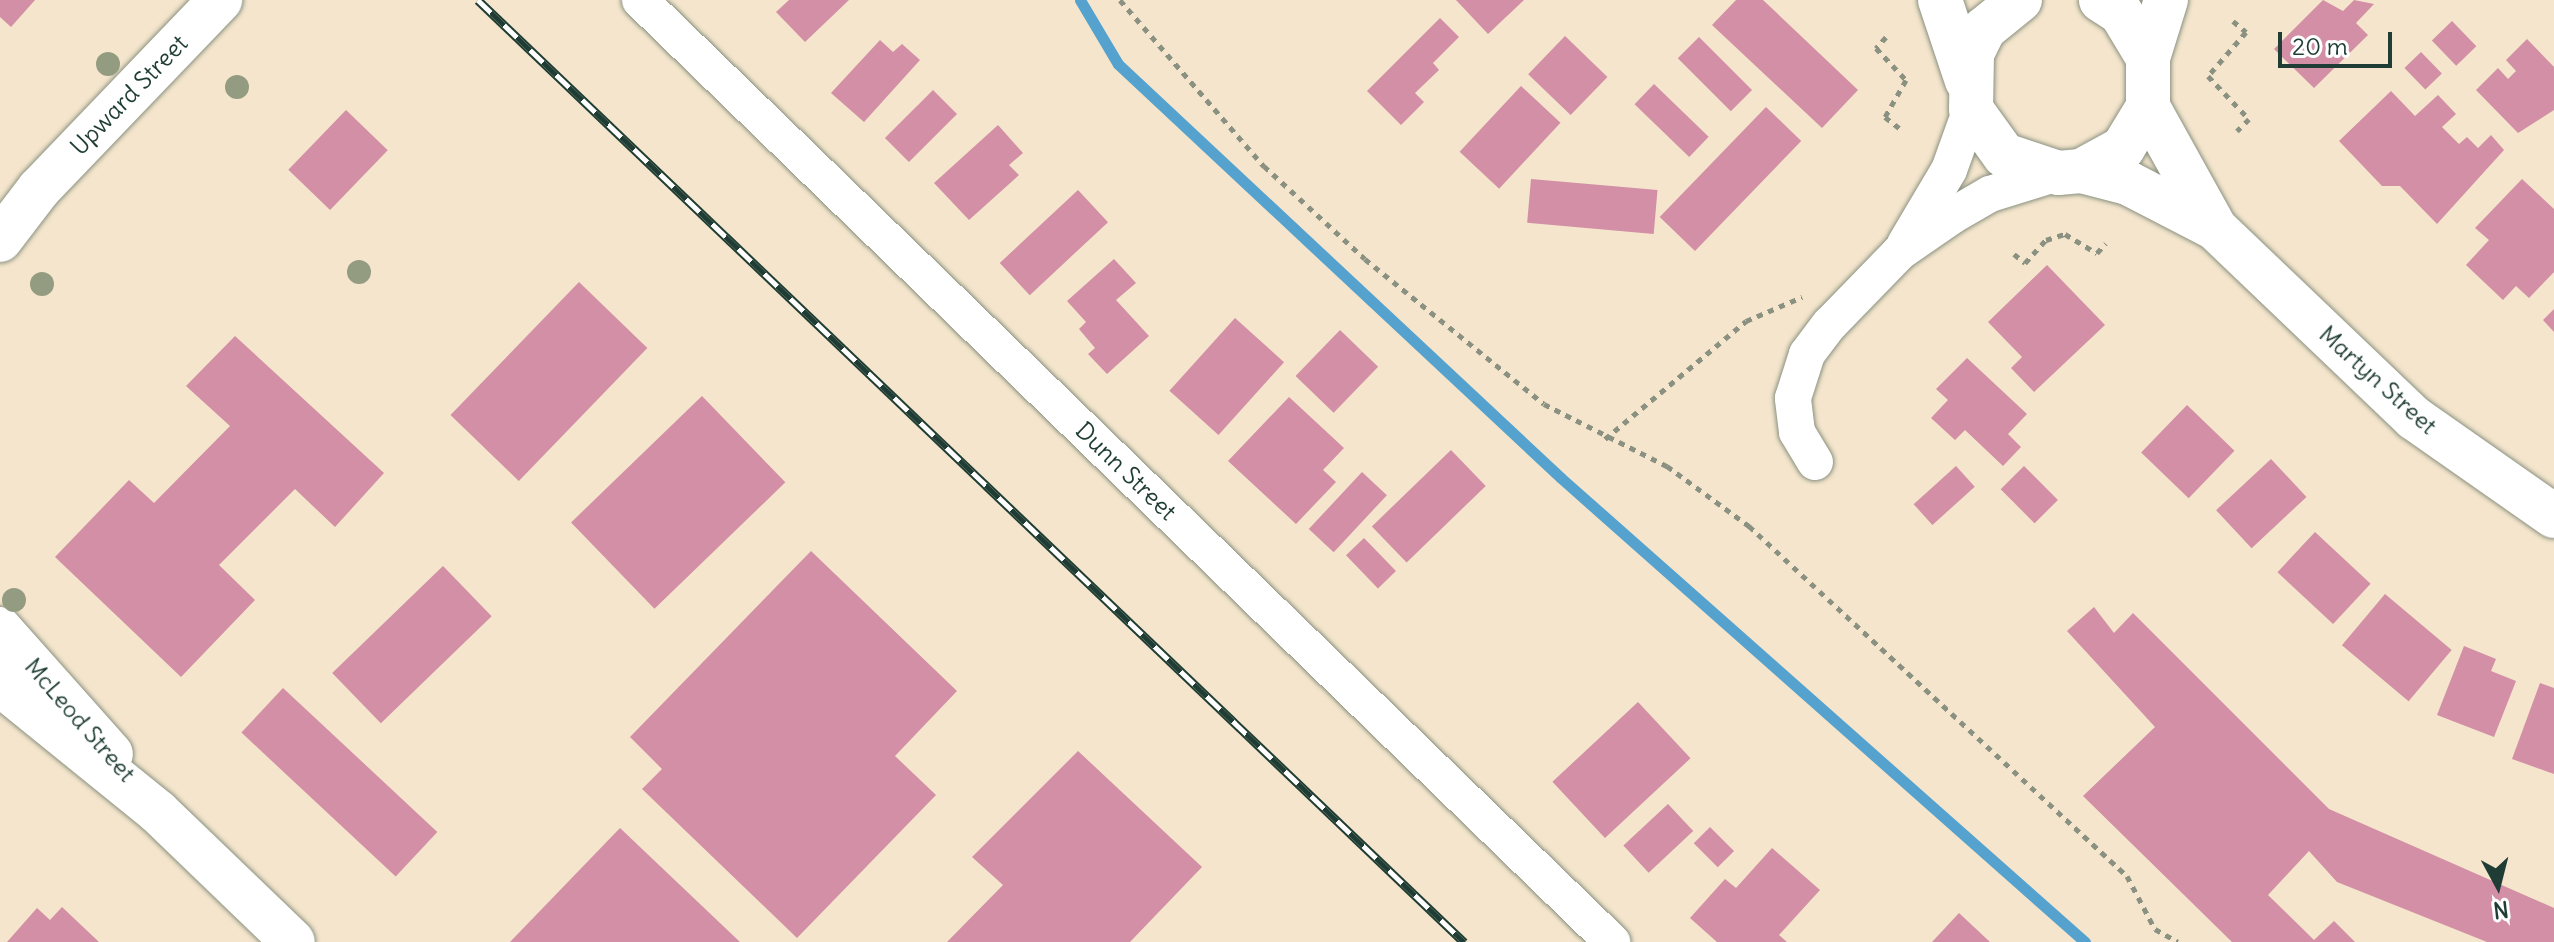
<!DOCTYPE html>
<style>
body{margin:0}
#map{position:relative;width:2554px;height:942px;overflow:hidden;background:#f4e5cc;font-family:Delius,sans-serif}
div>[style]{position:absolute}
.stream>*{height:11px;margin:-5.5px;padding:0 5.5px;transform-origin:5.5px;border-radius:5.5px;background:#54a2cd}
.building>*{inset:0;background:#d28fa5;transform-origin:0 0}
.path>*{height:5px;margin-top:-2.5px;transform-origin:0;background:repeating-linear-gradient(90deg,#8a9180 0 6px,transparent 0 12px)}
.roads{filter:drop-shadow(0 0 2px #8a9180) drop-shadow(0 0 2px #8a9180)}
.minor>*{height:36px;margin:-18px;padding:0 18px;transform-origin:18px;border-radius:18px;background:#fff}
.tertiary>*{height:44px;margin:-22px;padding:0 22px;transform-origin:22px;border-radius:22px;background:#fff}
.rail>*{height:9px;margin-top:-4.5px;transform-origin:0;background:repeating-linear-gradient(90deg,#fff 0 18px,#1f3d34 0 36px);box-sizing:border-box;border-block:2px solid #1f3d34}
.trees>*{width:24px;height:24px;margin:-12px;border-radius:50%;background:#939c80}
span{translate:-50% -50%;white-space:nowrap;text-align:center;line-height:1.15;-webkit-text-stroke:8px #fff;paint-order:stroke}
.street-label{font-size:24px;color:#1f3d34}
.north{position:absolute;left:2458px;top:846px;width:80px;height:80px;-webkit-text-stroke:6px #fff;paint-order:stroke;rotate:173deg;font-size:22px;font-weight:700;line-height:32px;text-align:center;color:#1f3d34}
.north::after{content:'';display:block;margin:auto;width:28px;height:36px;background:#1f3d34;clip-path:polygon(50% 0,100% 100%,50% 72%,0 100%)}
.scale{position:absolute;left:2278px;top:32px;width:114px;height:36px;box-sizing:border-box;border:4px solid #1f3d34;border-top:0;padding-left:10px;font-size:24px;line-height:28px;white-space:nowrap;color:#1f3d34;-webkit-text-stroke:6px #fff;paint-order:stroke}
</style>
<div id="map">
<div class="stream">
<div style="left:1080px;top:0;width:74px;rotate:59.3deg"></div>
<div style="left:1118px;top:64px;width:606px;rotate:43.06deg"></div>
<div style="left:1561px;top:478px;width:700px;rotate:41.52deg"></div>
</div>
<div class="building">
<div style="clip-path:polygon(0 0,35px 0,11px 27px,0 17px)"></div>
<div style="clip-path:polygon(789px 0,849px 0,805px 42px,776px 12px)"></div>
<div style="clip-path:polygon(1456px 0,1524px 0,1488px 34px)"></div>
<div style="clip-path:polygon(1736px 0,1763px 0,1858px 90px,1822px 128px,1712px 25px)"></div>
<div style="clip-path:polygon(2323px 0,2343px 11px,2354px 0,2374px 4px,2356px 23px,2368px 35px,2314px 88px,2274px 49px)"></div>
<div style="clip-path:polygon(1440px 18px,1459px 37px,1433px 63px,1439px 70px,1415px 93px,1424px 102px,1401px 125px,1367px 91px)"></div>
<div style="left:2452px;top:21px;width:35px;height:28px;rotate:46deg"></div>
<div style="left:1565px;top:36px;width:59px;height:53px;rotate:44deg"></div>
<div style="left:1699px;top:37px;width:75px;height:30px;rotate:45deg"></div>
<div style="clip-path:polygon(2527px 39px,2554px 67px,2554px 110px,2518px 133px,2476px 90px,2498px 68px,2508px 79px,2516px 71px,2506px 60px)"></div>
<div style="clip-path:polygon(880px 40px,893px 52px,902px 44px,920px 60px,864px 122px,831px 93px)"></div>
<div style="left:2421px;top:52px;width:30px;height:23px;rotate:46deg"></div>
<div style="left:1654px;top:84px;width:76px;height:28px;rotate:44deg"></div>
<div style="left:1521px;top:86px;width:54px;height:90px;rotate:43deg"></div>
<div style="left:933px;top:90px;width:34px;height:68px;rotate:45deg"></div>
<div style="clip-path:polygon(2391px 91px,2415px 116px,2438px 95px,2456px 114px,2442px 127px,2459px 144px,2467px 137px,2478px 148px,2491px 135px,2504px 150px,2437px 224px,2400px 186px,2382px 186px,2339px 141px)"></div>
<div style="left:1766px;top:107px;width:49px;height:153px;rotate:44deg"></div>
<div style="left:346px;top:110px;width:58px;height:83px;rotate:44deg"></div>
<div style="clip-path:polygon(998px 125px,1023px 153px,1009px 165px,1019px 175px,969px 220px,934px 183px)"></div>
<div style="left:1531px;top:179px;width:127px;height:44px;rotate:5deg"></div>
<div style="clip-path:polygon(2522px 179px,2554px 209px,2554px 272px,2529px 298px,2516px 286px,2503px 300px,2466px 265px,2489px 240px,2475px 228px)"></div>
<div style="left:1078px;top:190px;width:44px;height:107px;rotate:47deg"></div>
<div style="clip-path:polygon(1114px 259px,1136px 283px,1116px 300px,1149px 336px,1107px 374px,1088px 354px,1095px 348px,1079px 329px,1086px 322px,1067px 301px)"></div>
<div style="clip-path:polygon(2047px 265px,2105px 325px,2034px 392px,2011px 368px,2022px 357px,1988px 322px)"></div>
<div style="left:579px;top:282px;width:95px;height:185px;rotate:44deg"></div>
<div style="clip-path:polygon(2554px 309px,2554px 332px,2543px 320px)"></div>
<div style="left:1235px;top:318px;width:66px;height:98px;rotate:42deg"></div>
<div style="left:1340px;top:330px;width:53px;height:64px;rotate:44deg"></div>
<div style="clip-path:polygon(235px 336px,384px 473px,335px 527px,295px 489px,219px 565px,255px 600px,181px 677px,55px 557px,129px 480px,154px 503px,230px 426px,186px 386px)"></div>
<div style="clip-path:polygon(1967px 358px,2027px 414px,2008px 434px,2021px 447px,2003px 466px,1965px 430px,1955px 440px,1931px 418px,1948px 400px,1936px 389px)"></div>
<div style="left:702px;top:396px;width:120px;height:182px;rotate:46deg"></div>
<div style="clip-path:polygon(1289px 397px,1344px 448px,1323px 470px,1336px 482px,1296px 524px,1228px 461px)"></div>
<div style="left:2187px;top:405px;width:66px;height:66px;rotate:44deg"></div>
<div style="left:1451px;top:450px;width:50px;height:110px;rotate:46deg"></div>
<div style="left:2271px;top:459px;width:52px;height:75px;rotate:47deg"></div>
<div style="left:1956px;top:466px;width:28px;height:57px;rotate:48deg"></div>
<div style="left:2024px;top:466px;width:48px;height:33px;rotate:45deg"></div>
<div style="left:1362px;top:472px;width:34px;height:78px;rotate:43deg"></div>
<div style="left:2315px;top:532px;width:76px;height:55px;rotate:43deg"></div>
<div style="left:1364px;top:538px;width:46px;height:25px;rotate:46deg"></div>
<div style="clip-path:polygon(811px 551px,957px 691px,895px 756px,936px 795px,797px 938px,642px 789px,662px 769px,630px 737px)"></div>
<div style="left:443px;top:566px;width:70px;height:154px;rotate:46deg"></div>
<div style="left:2385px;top:594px;width:87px;height:67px;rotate:40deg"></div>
<div style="clip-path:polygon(2094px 607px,2114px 633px,2133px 613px,2329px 809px,2554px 908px,2554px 942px,2487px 942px,2337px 882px,2309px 851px,2268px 895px,2314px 940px,2334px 921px,2355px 942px,2232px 942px,2083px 796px,2155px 727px,2067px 631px)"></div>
<div style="clip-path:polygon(2464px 646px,2496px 659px,2491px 671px,2516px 681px,2494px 737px,2437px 715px)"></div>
<div style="clip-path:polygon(2540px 683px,2554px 688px,2554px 774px,2512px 759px)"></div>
<div style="left:283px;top:688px;width:211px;height:61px;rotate:43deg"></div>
<div style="left:1638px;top:702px;width:77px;height:117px;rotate:47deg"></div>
<div style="clip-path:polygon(1078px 751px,1202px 867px,1130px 942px,947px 942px,1003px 885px,972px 857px)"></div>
<div style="left:1668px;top:804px;width:37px;height:61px;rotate:47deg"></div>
<div style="left:1710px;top:827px;width:34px;height:23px;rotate:45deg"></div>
<div style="clip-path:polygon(620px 828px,740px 942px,510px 942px)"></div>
<div style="clip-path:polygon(1772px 848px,1820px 890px,1779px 935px,1787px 942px,1717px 942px,1690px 918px,1725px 879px,1736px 888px)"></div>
<div style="clip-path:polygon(62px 907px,99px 942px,7px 942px,37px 908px,50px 920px)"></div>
<div style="clip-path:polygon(1959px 913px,1990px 942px,1932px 942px)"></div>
</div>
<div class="path">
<div style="left:1120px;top:0;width:220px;rotate:49.1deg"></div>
<div style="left:1264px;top:166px;width:137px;rotate:42.6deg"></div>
<div style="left:1365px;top:259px;width:230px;rotate:39deg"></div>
<div style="left:1544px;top:404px;width:138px;rotate:26.8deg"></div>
<div style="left:1667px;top:466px;width:102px;rotate:36.2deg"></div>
<div style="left:1749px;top:526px;width:515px;rotate:42.8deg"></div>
<div style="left:2127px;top:876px;width:60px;rotate:62.2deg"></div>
<div style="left:2155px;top:929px;width:26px;rotate:29deg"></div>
<div style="left:2233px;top:21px;width:17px;rotate:40deg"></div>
<div style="left:2246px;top:32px;width:58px;rotate:130.8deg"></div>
<div style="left:2208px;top:76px;width:59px;rotate:46.4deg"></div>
<div style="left:2249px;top:119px;width:17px;rotate:135deg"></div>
<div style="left:1886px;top:37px;width:15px;rotate:132deg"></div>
<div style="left:1876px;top:48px;width:44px;rotate:46.8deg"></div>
<div style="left:1906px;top:80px;width:43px;rotate:119.6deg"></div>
<div style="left:1885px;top:117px;width:18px;rotate:38deg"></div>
<div style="left:2014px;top:254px;width:14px;rotate:39deg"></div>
<div style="left:2025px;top:263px;width:31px;rotate:-48deg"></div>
<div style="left:2046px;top:240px;width:20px;rotate:-18deg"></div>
<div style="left:2065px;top:234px;width:37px;rotate:31deg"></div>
<div style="left:2097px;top:253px;width:13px;rotate:-48deg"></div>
<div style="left:1605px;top:439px;width:184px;rotate:-39.9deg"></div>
<div style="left:1746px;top:321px;width:61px;rotate:-23.2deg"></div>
</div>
<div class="roads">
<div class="minor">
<div style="left:640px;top:0;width:1354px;rotate:44.1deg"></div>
<div style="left:1905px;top:244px;width:86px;rotate:-59.3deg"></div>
<div style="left:1949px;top:170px;width:65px;rotate:-70.2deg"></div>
<div style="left:1815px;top:462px;width:35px;rotate:-121deg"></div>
<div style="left:1797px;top:432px;width:34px;rotate:-97deg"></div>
<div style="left:1793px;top:398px;width:46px;rotate:-72.3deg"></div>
<div style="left:1807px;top:354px;width:38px;rotate:-53deg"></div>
<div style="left:1830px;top:324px;width:100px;rotate:-45.8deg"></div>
<div style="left:1900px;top:252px;width:63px;rotate:-34.7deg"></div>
<div style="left:1952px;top:216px;width:44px;rotate:-30.1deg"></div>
<div style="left:1990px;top:194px;width:71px;rotate:-17.2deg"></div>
</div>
<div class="tertiary">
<div style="left:1940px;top:0;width:85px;rotate:71.6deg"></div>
<div style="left:2020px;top:0;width:46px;rotate:141.1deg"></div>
<div style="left:1984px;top:29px;width:28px;rotate:116deg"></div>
<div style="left:1972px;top:54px;width:55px;rotate:91deg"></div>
<div style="left:1971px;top:109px;width:57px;rotate:54.3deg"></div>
<div style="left:2004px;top:155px;width:57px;rotate:18.4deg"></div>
<div style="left:2058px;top:173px;width:23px;rotate:-5deg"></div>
<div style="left:2081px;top:171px;width:48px;rotate:-28.7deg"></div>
<div style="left:2123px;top:148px;width:48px;rotate:-58.6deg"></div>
<div style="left:2148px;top:107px;width:49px;rotate:-90deg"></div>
<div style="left:2148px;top:58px;width:52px;rotate:-121deg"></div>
<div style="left:2121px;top:13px;width:24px;rotate:-147deg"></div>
<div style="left:2148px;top:58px;width:61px;rotate:-72.8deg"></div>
<div style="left:2148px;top:107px;width:138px;rotate:61deg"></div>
<div style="left:2215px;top:228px;width:275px;rotate:43.7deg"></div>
<div style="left:2414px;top:418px;width:171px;rotate:35deg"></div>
<div style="left:2081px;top:171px;width:49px;rotate:14.3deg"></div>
<div style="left:2128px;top:183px;width:96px;rotate:27.4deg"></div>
<div style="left:0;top:240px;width:64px;rotate:-52.6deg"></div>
<div style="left:39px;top:189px;width:262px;rotate:-46.2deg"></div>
<div style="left:0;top:629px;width:167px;rotate:48.4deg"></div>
<div style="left:0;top:684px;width:203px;rotate:39deg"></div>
<div style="left:158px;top:812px;width:187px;rotate:43.9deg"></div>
</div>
</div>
<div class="rail">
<div style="left:478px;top:0;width:1364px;rotate:43.69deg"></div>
</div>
<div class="trees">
<div style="left:108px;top:64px"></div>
<div style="left:237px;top:87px"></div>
<div style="left:359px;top:272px"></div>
<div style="left:42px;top:284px"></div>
<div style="left:14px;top:600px"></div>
</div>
<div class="street-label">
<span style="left:129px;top:95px;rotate:-46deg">Upward Street</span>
<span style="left:2378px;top:380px;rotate:42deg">Martyn Street</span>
<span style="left:1126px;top:471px;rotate:44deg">Dunn Street</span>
<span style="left:80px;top:720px;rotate:49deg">McLeod Street</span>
</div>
<div class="north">N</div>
<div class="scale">20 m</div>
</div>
